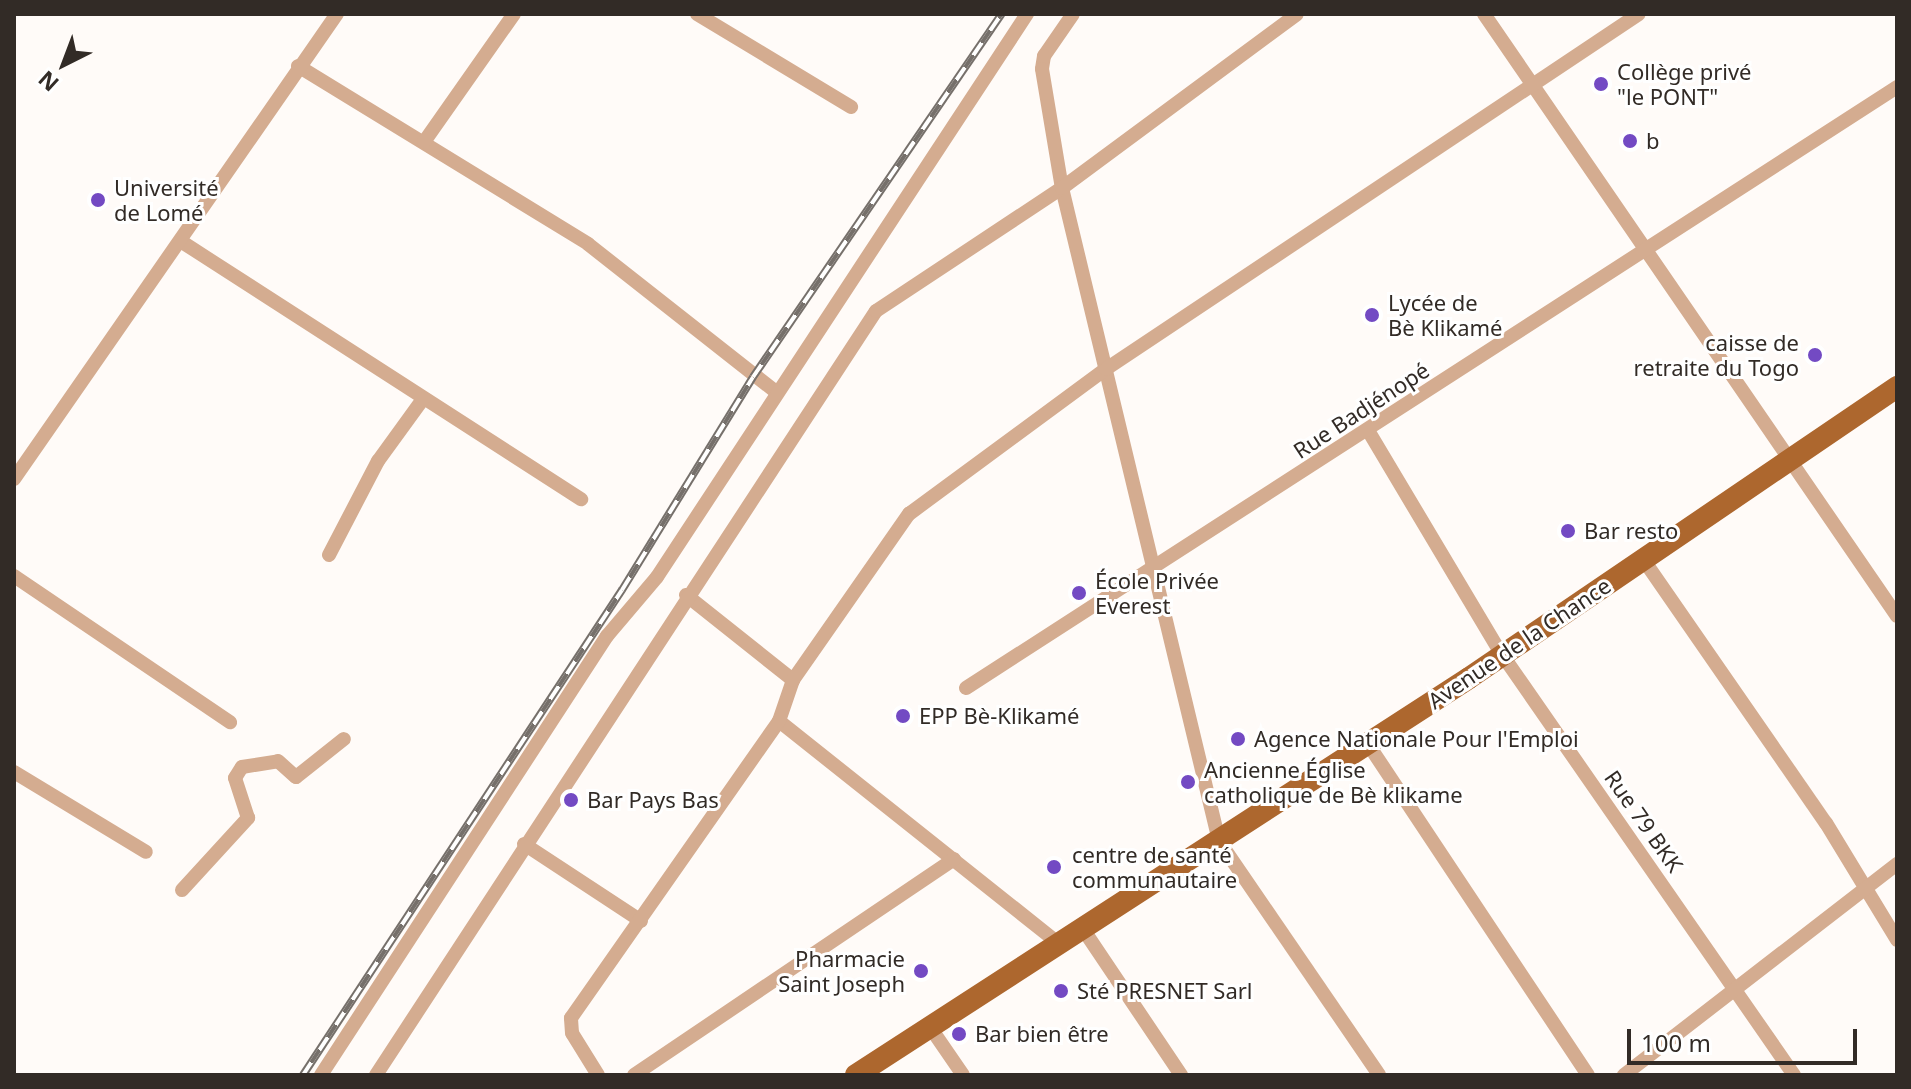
<!DOCTYPE html>
<meta charset="utf-8">
<style>
body{margin:0}
#map{position:relative;width:1911px;height:1089px;overflow:hidden;background:#fffbf8;font-family:"Noto Sans",sans-serif}
div>[style]{position:absolute}
.minor>*{height:14px;margin:-7px;padding:0 7px;transform-origin:7px;border-radius:7px;background:#d4ac90}
.primary>*{height:22px;margin:-11px;padding:0 11px;transform-origin:11px;border-radius:11px;background:#ad672e}
.rail>*{height:8px;margin-top:-4px;transform-origin:0;background:repeating-linear-gradient(90deg,#fff 0 15px,#76706b 0 30px);box-sizing:border-box;border-block:2px solid #76706b}
.dots>*{width:22px;height:22px;translate:-50% -50%;box-sizing:border-box;border:4px solid #fff;border-radius:50%}
span{translate:-50% -50%;white-space:nowrap;text-align:center;line-height:1.15;-webkit-text-stroke:6px #fff;paint-order:stroke}
.poi-label{font-size:22px;color:#322b26}
.left{translate:0 -50%;text-align:left}
.right{translate:-100% -50%;text-align:right}
.street-label{font-size:22px;color:#322b26}
.frame{position:absolute;inset:0;border:16px solid #322b26;pointer-events:none}
.north{position:absolute;left:24px;top:24px;width:80px;height:80px;-webkit-text-stroke:6px #fff;paint-order:stroke;rotate:222deg;font-size:22px;font-weight:700;line-height:32px;text-align:center;color:#322b26}
.north::after{content:'';display:block;margin:auto;width:28px;height:36px;background:#322b26;clip-path:polygon(50% 0,100% 100%,50% 72%,0 100%)}
.scale{position:absolute;left:1627px;top:1029px;width:230px;height:36px;box-sizing:border-box;border:4px solid #322b26;border-top:0;padding-left:10px;font-size:24px;line-height:28px;white-space:nowrap;color:#322b26;-webkit-text-stroke:6px #fff;paint-order:stroke}
</style>
<div id="map">
<div class="minor">
<div style="left:697px;top:14px;width:180px;rotate:31.1deg"></div>
<div style="left:1073px;top:14px;width:51px;rotate:124.6deg"></div>
<div style="left:1044px;top:56px;width:13px;rotate:99deg"></div>
<div style="left:1042px;top:69px;width:121px;rotate:80.5deg"></div>
<div style="left:1062px;top:188px;width:672px;rotate:76.48deg"></div>
<div style="left:1219px;top:841px;width:283px;rotate:55.6deg"></div>
<div style="left:1484px;top:14px;width:730px;rotate:55.55deg"></div>
<div style="left:298px;top:66px;width:340px;rotate:31.5deg"></div>
<div style="left:588px;top:244px;width:239px;rotate:38.2deg"></div>
<div style="left:424px;top:142px;width:156px;rotate:-54.9deg"></div>
<div style="left:182px;top:242px;width:475px;rotate:32.8deg"></div>
<div style="left:1369px;top:432px;width:257px;rotate:59.2deg"></div>
<div style="left:1501px;top:653px;width:514px;rotate:55.23deg"></div>
<div style="left:14px;top:479px;width:566px;rotate:-55.22deg"></div>
<div style="left:329px;top:555px;width:106px;rotate:-62.5deg"></div>
<div style="left:378px;top:461px;width:77px;rotate:-54deg"></div>
<div style="left:1643px;top:559px;width:321px;rotate:55.3deg"></div>
<div style="left:1826px;top:823px;width:137px;rotate:58.7deg"></div>
<div style="left:14px;top:576px;width:261px;rotate:34.1deg"></div>
<div style="left:686px;top:595px;width:137px;rotate:38.5deg"></div>
<div style="left:966px;top:688px;width:1108px;rotate:-32.84deg"></div>
<div style="left:779px;top:721px;width:358px;rotate:38.5deg"></div>
<div style="left:1368px;top:744px;width:397px;rotate:56.4deg"></div>
<div style="left:14px;top:772px;width:154px;rotate:31.2deg"></div>
<div style="left:524px;top:844px;width:140px;rotate:33.3deg"></div>
<div style="left:182px;top:890px;width:98px;rotate:-47.5deg"></div>
<div style="left:248px;top:818px;width:42px;rotate:-108deg"></div>
<div style="left:235px;top:778px;width:13px;rotate:-58deg"></div>
<div style="left:242px;top:767px;width:36px;rotate:-9deg"></div>
<div style="left:278px;top:761px;width:24px;rotate:42deg"></div>
<div style="left:296px;top:777px;width:61px;rotate:-38.4deg"></div>
<div style="left:1083px;top:929px;width:176px;rotate:56.1deg"></div>
<div style="left:930px;top:1027px;width:58px;rotate:55.5deg"></div>
<div style="left:321px;top:1075px;width:524px;rotate:-56.92deg"></div>
<div style="left:607px;top:636px;width:77px;rotate:-49.7deg"></div>
<div style="left:657px;top:577px;width:674px;rotate:-56.69deg"></div>
<div style="left:376px;top:1075px;width:913px;rotate:-56.8deg"></div>
<div style="left:876px;top:311px;width:223px;rotate:-33.5deg"></div>
<div style="left:1062px;top:188px;width:292px;rotate:-36.5deg"></div>
<div style="left:598px;top:1075px;width:49px;rotate:-121.8deg"></div>
<div style="left:572px;top:1033px;width:15px;rotate:-94deg"></div>
<div style="left:571px;top:1018px;width:363px;rotate:-55deg"></div>
<div style="left:779px;top:721px;width:43px;rotate:-71.1deg"></div>
<div style="left:793px;top:680px;width:203px;rotate:-55.1deg"></div>
<div style="left:909px;top:514px;width:245px;rotate:-36.4deg"></div>
<div style="left:1106px;top:369px;width:640px;rotate:-33.67deg"></div>
<div style="left:634px;top:1075px;width:386px;rotate:-34deg"></div>
<div style="left:1624px;top:1075px;width:345px;rotate:-37.7deg"></div>
</div>
<div class="primary">
<div style="left:856px;top:1075px;width:730px;rotate:-32.93deg"></div>
<div style="left:1469px;top:678px;width:518px;rotate:-34.21deg"></div>
</div>
<div class="rail">
<div style="left:303px;top:1075px;width:581px;rotate:-56.67deg"></div>
<div style="left:622px;top:590px;width:250px;rotate:-58.4deg"></div>
<div style="left:753px;top:377px;width:440px;rotate:-55.6deg"></div>
</div>
<div class="dots">
<div style="left:1601px;top:84px;background:#734ac3"></div>
<div style="left:1630px;top:141px;background:#734ac3"></div>
<div style="left:98px;top:200px;background:#734ac3"></div>
<div style="left:1372px;top:315px;background:#734ac3"></div>
<div style="left:1815px;top:355px;background:#734ac3"></div>
<div style="left:1568px;top:531px;background:#734ac3"></div>
<div style="left:1079px;top:593px;background:#734ac3"></div>
<div style="left:903px;top:716px;background:#734ac3"></div>
<div style="left:1238px;top:739px;background:#734ac3"></div>
<div style="left:1188px;top:782px;background:#734ac3"></div>
<div style="left:571px;top:800px;background:#734ac3"></div>
<div style="left:1054px;top:867px;background:#734ac3"></div>
<div style="left:921px;top:971px;background:#734ac3"></div>
<div style="left:1061px;top:991px;background:#734ac3"></div>
<div style="left:959px;top:1034px;background:#734ac3"></div>
</div>
<div class="poi-label">
<span class="left" style="left:1617px;top:84px">Collège privé<br>"le PONT"</span>
<span class="left" style="left:1646px;top:141px">b</span>
<span class="left" style="left:114px;top:200px">Université<br>de Lomé</span>
<span class="left" style="left:1388px;top:315px">Lycée de<br>Bè Klikamé</span>
<span class="right" style="left:1799px;top:355px">caisse de<br>retraite du Togo</span>
<span class="left" style="left:1584px;top:531px">Bar resto</span>
<span class="left" style="left:1095px;top:593px">École Privée<br>Everest</span>
<span class="left" style="left:919px;top:716px">EPP Bè-Klikamé</span>
<span class="left" style="left:1254px;top:739px">Agence Nationale Pour l'Emploi</span>
<span class="left" style="left:1204px;top:782px">Ancienne Église<br>catholique de Bè klikame</span>
<span class="left" style="left:587px;top:800px">Bar Pays Bas</span>
<span class="left" style="left:1072px;top:867px">centre de santé<br>communautaire</span>
<span class="right" style="left:905px;top:971px">Pharmacie<br>Saint Joseph</span>
<span class="left" style="left:1077px;top:991px">Sté PRESNET Sarl</span>
<span class="left" style="left:975px;top:1034px">Bar bien être</span>
</div>
<div class="street-label">
<span style="left:1361px;top:410px;rotate:-33deg">Rue Badjénopé</span>
<span style="left:1519px;top:643px;rotate:-34deg">Avenue de la Chance</span>
<span style="left:1644px;top:821px;rotate:55deg">Rue 79 BKK</span>
</div>
<div class="frame"></div>
<div class="north">N</div>
<div class="scale">100 m</div>
</div>
